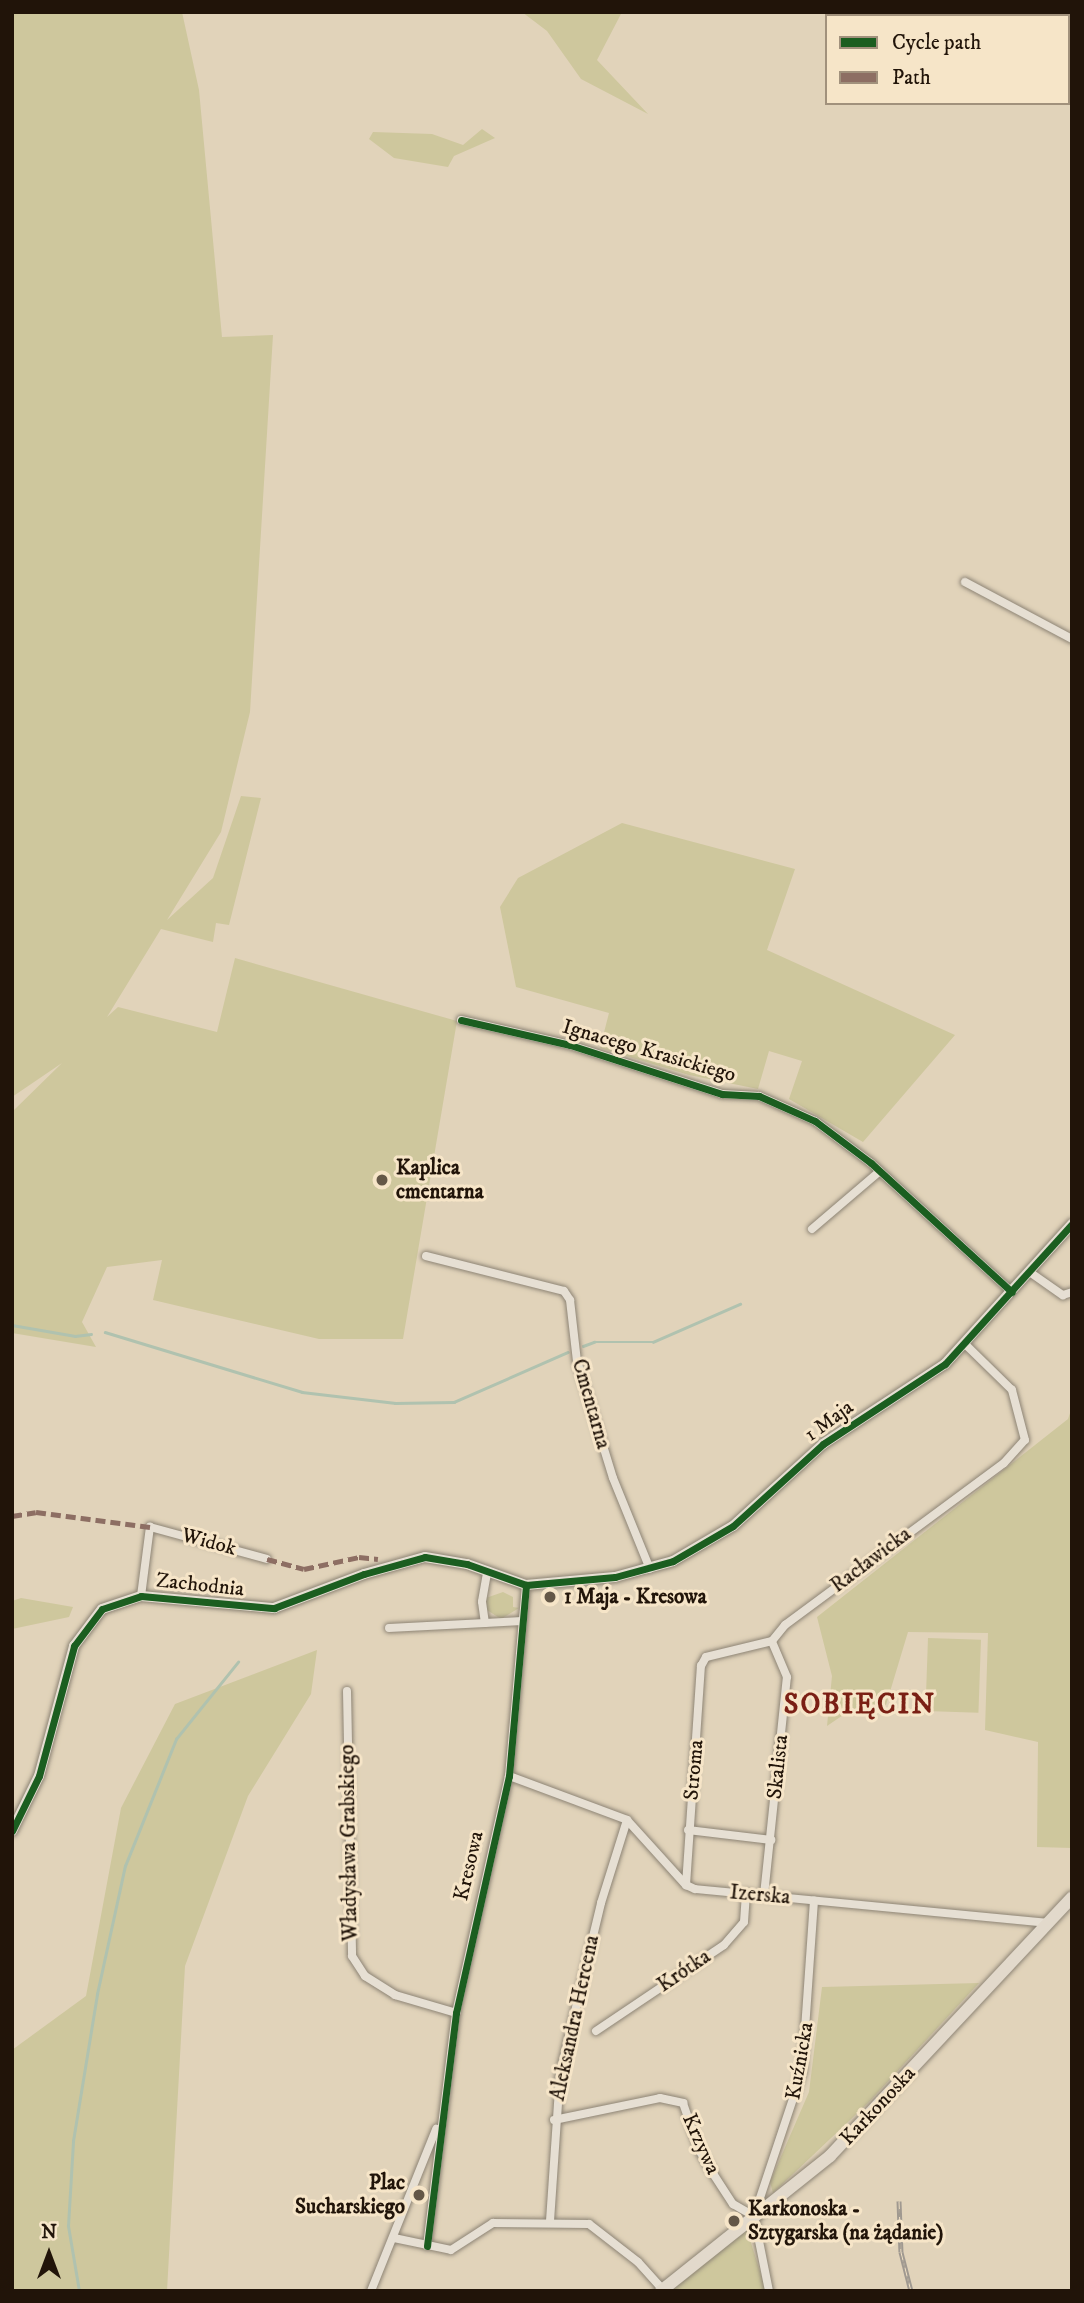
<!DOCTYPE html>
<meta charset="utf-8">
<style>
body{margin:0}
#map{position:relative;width:1084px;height:2303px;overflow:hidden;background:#e1d3ba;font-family:"IM FELL DW Pica",serif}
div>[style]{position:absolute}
.green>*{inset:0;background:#cec79d;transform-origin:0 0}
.stream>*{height:2.5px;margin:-1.25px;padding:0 1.25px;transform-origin:1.25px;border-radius:1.25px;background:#b0c2af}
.roads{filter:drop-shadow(0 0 2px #8d8475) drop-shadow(0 0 2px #8d8475)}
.minor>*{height:8px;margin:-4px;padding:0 4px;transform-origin:4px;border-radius:4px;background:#e6dfd3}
.tertiary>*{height:10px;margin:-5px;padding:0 5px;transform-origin:5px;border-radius:5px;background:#e6dfd3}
.primary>*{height:12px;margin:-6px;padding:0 6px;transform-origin:6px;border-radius:6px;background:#e2d9cb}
.rail>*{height:5px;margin-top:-2.5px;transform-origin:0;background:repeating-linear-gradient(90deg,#f6e5c8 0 8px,#a09990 0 16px);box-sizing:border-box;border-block:2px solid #a09990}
.quiet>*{height:5px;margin-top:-2.5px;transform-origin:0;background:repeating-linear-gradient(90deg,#8d6e63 0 10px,transparent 0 15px)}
.cycleway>*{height:7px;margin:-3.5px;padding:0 3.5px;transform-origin:3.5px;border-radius:3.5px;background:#1b5e20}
.dots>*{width:19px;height:19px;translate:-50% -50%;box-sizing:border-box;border:4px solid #f6e5c8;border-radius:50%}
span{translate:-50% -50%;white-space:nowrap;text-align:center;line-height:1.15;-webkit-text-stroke:6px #f6e5c8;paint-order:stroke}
.street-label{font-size:21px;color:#211409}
.poi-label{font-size:21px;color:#211409;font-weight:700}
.left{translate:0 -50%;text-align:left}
.right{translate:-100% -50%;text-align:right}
.district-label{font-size:28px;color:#7a1f14;font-weight:700;letter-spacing:2px}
.frame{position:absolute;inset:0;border:14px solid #211409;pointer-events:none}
.legend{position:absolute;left:825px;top:14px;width:245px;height:91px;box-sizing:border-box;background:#f6e5c8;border:2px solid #a1917c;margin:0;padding:9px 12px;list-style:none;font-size:21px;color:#211409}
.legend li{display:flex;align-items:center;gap:14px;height:35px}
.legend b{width:35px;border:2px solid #a1917c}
.north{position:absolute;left:14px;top:2219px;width:70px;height:70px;-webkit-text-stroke:5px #f6e5c8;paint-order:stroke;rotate:0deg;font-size:19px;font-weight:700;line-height:28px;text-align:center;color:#211409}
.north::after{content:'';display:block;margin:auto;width:24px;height:32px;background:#211409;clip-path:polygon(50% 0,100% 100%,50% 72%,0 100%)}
</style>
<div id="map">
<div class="green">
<div style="clip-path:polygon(12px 12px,182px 12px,199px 90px,222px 337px,273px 335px,250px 712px,221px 832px,167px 920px,213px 878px,241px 796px,261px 798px,229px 925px,216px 923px,213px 942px,161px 929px,107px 1017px,118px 1007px,217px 1032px,235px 958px,457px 1021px,403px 1339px,319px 1339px,153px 1300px,162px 1260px,107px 1267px,82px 1322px,96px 1347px,12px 1333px,12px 1112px,62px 1063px,12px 1097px)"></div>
<div style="clip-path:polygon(522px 12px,622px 12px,597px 60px,648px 114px,581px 79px,547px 31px)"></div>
<div style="clip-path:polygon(482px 129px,495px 138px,454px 156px,448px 167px,394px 158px,369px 139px,373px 132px,432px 134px,463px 145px)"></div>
<div style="clip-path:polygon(622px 823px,795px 869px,767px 950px,955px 1035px,863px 1142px,789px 1099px,802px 1061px,769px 1051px,758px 1089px,689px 1075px,600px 1048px,609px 1013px,516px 987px,500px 907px,518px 878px)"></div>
<div style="clip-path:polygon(1072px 1407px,1072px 1848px,1037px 1847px,1038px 1742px,985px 1730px,988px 1633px,908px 1632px,886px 1705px,849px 1711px,827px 1726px,832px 1676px,817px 1617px,1068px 1419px)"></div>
<div style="clip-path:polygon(503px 1592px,513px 1597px,513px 1607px,519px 1608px,501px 1619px,487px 1610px,486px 1598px)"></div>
<div style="clip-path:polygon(21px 1598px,73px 1607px,69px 1617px,12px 1629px,12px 1601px)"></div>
<div style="left:928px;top:1638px;width:53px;height:73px;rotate:2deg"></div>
<div style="clip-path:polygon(317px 1650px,311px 1694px,248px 1796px,185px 1966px,167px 2291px,12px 2291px,12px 2050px,86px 1996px,121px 1808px,175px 1704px)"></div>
<div style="clip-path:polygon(979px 1983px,868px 2103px,773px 2193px,770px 2182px,809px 2092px,822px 1987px)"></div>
<div style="clip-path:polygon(747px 2230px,766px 2291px,668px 2291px)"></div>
</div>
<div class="stream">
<div style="left:12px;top:1325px;width:64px;rotate:9.9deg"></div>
<div style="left:75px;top:1336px;width:16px;rotate:-7deg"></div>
<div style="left:105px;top:1332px;width:206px;rotate:16.9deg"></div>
<div style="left:302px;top:1392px;width:94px;rotate:6.7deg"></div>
<div style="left:395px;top:1403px;width:59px;rotate:-1deg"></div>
<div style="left:454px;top:1402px;width:124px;rotate:-23.7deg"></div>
<div style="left:583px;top:1346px;width:12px;rotate:-20deg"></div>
<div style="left:594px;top:1342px;width:59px"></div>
<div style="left:653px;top:1342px;width:95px;rotate:-23.6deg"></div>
<div style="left:79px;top:2291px;width:66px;rotate:-99.6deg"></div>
<div style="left:68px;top:2226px;width:85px;rotate:-86.6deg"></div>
<div style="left:73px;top:2141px;width:149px;rotate:-80.7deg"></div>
<div style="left:97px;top:1994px;width:131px;rotate:-77.7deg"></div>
<div style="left:125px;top:1866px;width:137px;rotate:-68.1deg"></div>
<div style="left:176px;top:1739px;width:99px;rotate:-51.2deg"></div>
</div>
<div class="roads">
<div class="minor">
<div style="left:965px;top:582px;width:121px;rotate:28deg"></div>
<div style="left:461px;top:1020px;width:112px;rotate:12.9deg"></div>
<div style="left:570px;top:1045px;width:160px;rotate:17.9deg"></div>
<div style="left:722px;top:1094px;width:37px;rotate:3deg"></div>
<div style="left:759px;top:1096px;width:61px;rotate:24.1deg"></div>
<div style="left:815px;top:1121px;width:70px;rotate:36.9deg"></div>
<div style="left:871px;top:1163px;width:191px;rotate:42.5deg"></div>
<div style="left:812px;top:1229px;width:89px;rotate:-40.5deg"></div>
<div style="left:426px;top:1256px;width:142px;rotate:14.2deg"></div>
<div style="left:564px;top:1291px;width:11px;rotate:56deg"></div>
<div style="left:570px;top:1300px;width:61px;rotate:83.5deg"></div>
<div style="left:577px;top:1361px;width:122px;rotate:72.9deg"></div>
<div style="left:613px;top:1478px;width:98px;rotate:67.9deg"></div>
<div style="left:1031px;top:1273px;width:39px;rotate:35deg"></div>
<div style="left:1063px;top:1295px;width:9px;rotate:-18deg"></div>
<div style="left:487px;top:1573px;width:29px;rotate:100deg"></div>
<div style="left:482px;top:1602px;width:21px;rotate:82deg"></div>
<div style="left:485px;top:1623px;width:37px;rotate:-3deg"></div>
<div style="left:141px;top:1596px;width:70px;rotate:-82.6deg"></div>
<div style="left:150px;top:1527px;width:121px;rotate:15.3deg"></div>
<div style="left:389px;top:1628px;width:96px;rotate:-3deg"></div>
<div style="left:347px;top:1691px;width:265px;rotate:88.9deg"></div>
<div style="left:352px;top:1956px;width:24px;rotate:57deg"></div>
<div style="left:365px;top:1976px;width:36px;rotate:32deg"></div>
<div style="left:395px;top:1995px;width:64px;rotate:16.4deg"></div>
<div style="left:509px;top:1776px;width:126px;rotate:20.4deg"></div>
<div style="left:627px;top:1820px;width:88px;rotate:47.8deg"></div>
<div style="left:686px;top:1885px;width:10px;rotate:24deg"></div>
<div style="left:695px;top:1889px;width:354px;rotate:5.5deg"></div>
<div style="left:688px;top:1830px;width:84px;rotate:6.9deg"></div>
<div style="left:686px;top:1885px;width:220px;rotate:-86.1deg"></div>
<div style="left:701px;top:1666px;width:10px;rotate:-61deg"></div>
<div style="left:706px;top:1657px;width:68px;rotate:-13.6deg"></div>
<div style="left:772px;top:1641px;width:21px;rotate:-51deg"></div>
<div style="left:785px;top:1625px;width:272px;rotate:-36.5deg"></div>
<div style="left:1004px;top:1463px;width:31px;rotate:-48deg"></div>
<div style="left:1025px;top:1440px;width:52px;rotate:-104.6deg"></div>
<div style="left:1012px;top:1390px;width:66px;rotate:-135.6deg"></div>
<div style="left:764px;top:1895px;width:219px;rotate:-84deg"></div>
<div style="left:787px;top:1677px;width:39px;rotate:-113deg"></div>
<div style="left:596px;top:2031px;width:154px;rotate:-33.9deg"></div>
<div style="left:724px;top:1945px;width:30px;rotate:-49deg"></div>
<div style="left:744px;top:1922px;width:29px;rotate:-86deg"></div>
<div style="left:554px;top:2120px;width:108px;rotate:-11.7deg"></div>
<div style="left:660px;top:2098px;width:24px;rotate:12deg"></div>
<div style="left:683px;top:2103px;width:50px;rotate:71.2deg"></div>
<div style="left:699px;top:2150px;width:29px;rotate:59deg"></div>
<div style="left:714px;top:2175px;width:35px;rotate:57deg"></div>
<div style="left:733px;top:2204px;width:24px;rotate:30deg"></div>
<div style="left:550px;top:2221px;width:147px;rotate:-86.1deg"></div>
<div style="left:560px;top:2074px;width:176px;rotate:-76.5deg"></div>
<div style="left:601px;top:1903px;width:87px;rotate:-72.6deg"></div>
<div style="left:394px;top:2238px;width:58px;rotate:11.9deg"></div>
<div style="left:451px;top:2250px;width:50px;rotate:-32.7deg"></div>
<div style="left:493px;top:2223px;width:96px;rotate:0.6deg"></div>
<div style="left:589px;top:2224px;width:62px;rotate:37.8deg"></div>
<div style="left:638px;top:2262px;width:36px;rotate:48deg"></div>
<div style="left:427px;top:2246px;width:235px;rotate:-82.9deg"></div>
<div style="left:456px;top:2013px;width:243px;rotate:-77.4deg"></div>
<div style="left:509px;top:1776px;width:192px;rotate:-84.9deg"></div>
<div style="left:371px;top:2291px;width:175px;rotate:-68.1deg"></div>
<div style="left:769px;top:2291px;width:76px;rotate:-101.3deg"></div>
<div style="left:754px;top:2216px;width:152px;rotate:-71.6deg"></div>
<div style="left:802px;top:2072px;width:172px;rotate:-86deg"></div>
</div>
<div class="tertiary">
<div style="left:12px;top:1831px;width:61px;rotate:-63.9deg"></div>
<div style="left:39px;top:1776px;width:135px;rotate:-74.9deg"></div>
<div style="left:74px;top:1646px;width:46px;rotate:-52.9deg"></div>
<div style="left:102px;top:1609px;width:41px;rotate:-18.4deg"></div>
<div style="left:141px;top:1596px;width:134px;rotate:5.2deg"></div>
<div style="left:274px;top:1608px;width:96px;rotate:-20.7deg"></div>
<div style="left:364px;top:1574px;width:63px;rotate:-15.6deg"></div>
<div style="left:425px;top:1557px;width:43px;rotate:9.5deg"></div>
<div style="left:467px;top:1564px;width:63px;rotate:19.6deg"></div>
<div style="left:526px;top:1585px;width:89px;rotate:-5.1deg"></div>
<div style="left:615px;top:1577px;width:60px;rotate:-15.4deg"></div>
<div style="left:673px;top:1561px;width:69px;rotate:-30.3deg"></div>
<div style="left:733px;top:1526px;width:122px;rotate:-42.3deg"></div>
<div style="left:823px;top:1444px;width:146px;rotate:-33.3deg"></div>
<div style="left:945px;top:1364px;width:189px;rotate:-47.8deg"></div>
</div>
<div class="primary">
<div style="left:661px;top:2291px;width:216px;rotate:-38.6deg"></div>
<div style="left:830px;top:2156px;width:354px;rotate:-46.9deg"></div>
</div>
</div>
<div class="rail">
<div style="left:899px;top:2201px;width:51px;rotate:87.8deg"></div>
<div style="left:901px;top:2252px;width:40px;rotate:75.6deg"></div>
</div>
<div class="quiet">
<div style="left:12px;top:1516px;width:24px;rotate:-9deg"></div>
<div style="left:36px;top:1512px;width:115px;rotate:7.5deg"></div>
<div style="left:267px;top:1559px;width:38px;rotate:15deg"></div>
<div style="left:304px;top:1569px;width:56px;rotate:-12.3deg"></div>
<div style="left:359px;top:1557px;width:19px;rotate:6deg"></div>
</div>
<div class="cycleway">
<div style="left:461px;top:1020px;width:112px;rotate:12.9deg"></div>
<div style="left:570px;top:1045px;width:160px;rotate:17.9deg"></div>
<div style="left:722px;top:1094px;width:37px;rotate:3deg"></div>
<div style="left:759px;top:1096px;width:61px;rotate:24.1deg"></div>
<div style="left:815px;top:1121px;width:70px;rotate:36.9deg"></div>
<div style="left:871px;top:1163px;width:191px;rotate:42.5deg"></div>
<div style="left:12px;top:1831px;width:61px;rotate:-63.9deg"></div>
<div style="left:39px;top:1776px;width:135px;rotate:-74.9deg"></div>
<div style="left:74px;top:1646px;width:46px;rotate:-52.9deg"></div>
<div style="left:102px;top:1609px;width:41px;rotate:-18.4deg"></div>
<div style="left:141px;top:1596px;width:134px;rotate:5.2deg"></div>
<div style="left:274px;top:1608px;width:96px;rotate:-20.7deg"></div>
<div style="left:364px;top:1574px;width:63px;rotate:-15.6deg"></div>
<div style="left:425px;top:1557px;width:43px;rotate:9.5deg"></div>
<div style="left:467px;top:1564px;width:63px;rotate:19.6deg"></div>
<div style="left:526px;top:1585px;width:89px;rotate:-5.1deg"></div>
<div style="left:615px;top:1577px;width:60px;rotate:-15.4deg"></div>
<div style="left:673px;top:1561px;width:69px;rotate:-30.3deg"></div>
<div style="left:733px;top:1526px;width:122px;rotate:-42.3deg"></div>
<div style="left:823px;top:1444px;width:146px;rotate:-33.3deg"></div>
<div style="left:945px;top:1364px;width:189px;rotate:-47.8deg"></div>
<div style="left:427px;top:2246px;width:235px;rotate:-82.9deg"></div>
<div style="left:456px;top:2013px;width:243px;rotate:-77.4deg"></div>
<div style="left:509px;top:1776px;width:192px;rotate:-84.9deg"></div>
</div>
<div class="dots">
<div style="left:382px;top:1180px;background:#645747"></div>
<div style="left:550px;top:1597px;background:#645747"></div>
<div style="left:419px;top:2195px;background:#645747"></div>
<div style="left:734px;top:2221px;background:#645747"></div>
</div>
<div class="street-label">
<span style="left:649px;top:1051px;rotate:16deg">Ignacego Krasickiego</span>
<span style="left:591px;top:1404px;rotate:74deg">Cmentarna</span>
<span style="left:829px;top:1421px;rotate:-36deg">1 Maja</span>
<span style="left:209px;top:1542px;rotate:15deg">Widok</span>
<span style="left:871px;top:1560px;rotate:-37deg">Racławicka</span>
<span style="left:200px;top:1585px;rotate:6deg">Zachodnia</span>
<span style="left:778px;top:1767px;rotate:-84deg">Skalista</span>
<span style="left:694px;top:1770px;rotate:-85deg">Stroma</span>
<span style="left:349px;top:1843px;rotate:-91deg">Władysława Grabskiego</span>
<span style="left:469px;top:1866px;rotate:-77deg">Kresowa</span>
<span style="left:760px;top:1895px;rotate:5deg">Izerska</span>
<span style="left:684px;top:1971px;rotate:-34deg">Krótka</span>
<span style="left:575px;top:2018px;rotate:-78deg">Aleksandra Hercena</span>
<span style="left:800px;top:2061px;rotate:-80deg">Kuźnicka</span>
<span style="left:878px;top:2106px;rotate:-47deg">Karkonoska</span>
<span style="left:701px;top:2144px;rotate:66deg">Krzywa</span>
</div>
<div class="poi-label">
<span class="left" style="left:396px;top:1180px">Kaplica<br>cmentarna</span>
<span class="left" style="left:564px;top:1597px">1 Maja - Kresowa</span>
<span class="right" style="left:405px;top:2195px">Plac<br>Sucharskiego</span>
<span class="left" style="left:748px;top:2221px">Karkonoska -<br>Sztygarska (na żądanie)</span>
</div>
<div class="district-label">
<span style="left:860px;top:1705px">SOBIĘCIN</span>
</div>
<div class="frame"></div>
<ul class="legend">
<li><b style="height:9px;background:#1b5e20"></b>Cycle path</li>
<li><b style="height:9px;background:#8d6e63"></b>Path</li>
</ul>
<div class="north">N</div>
</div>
